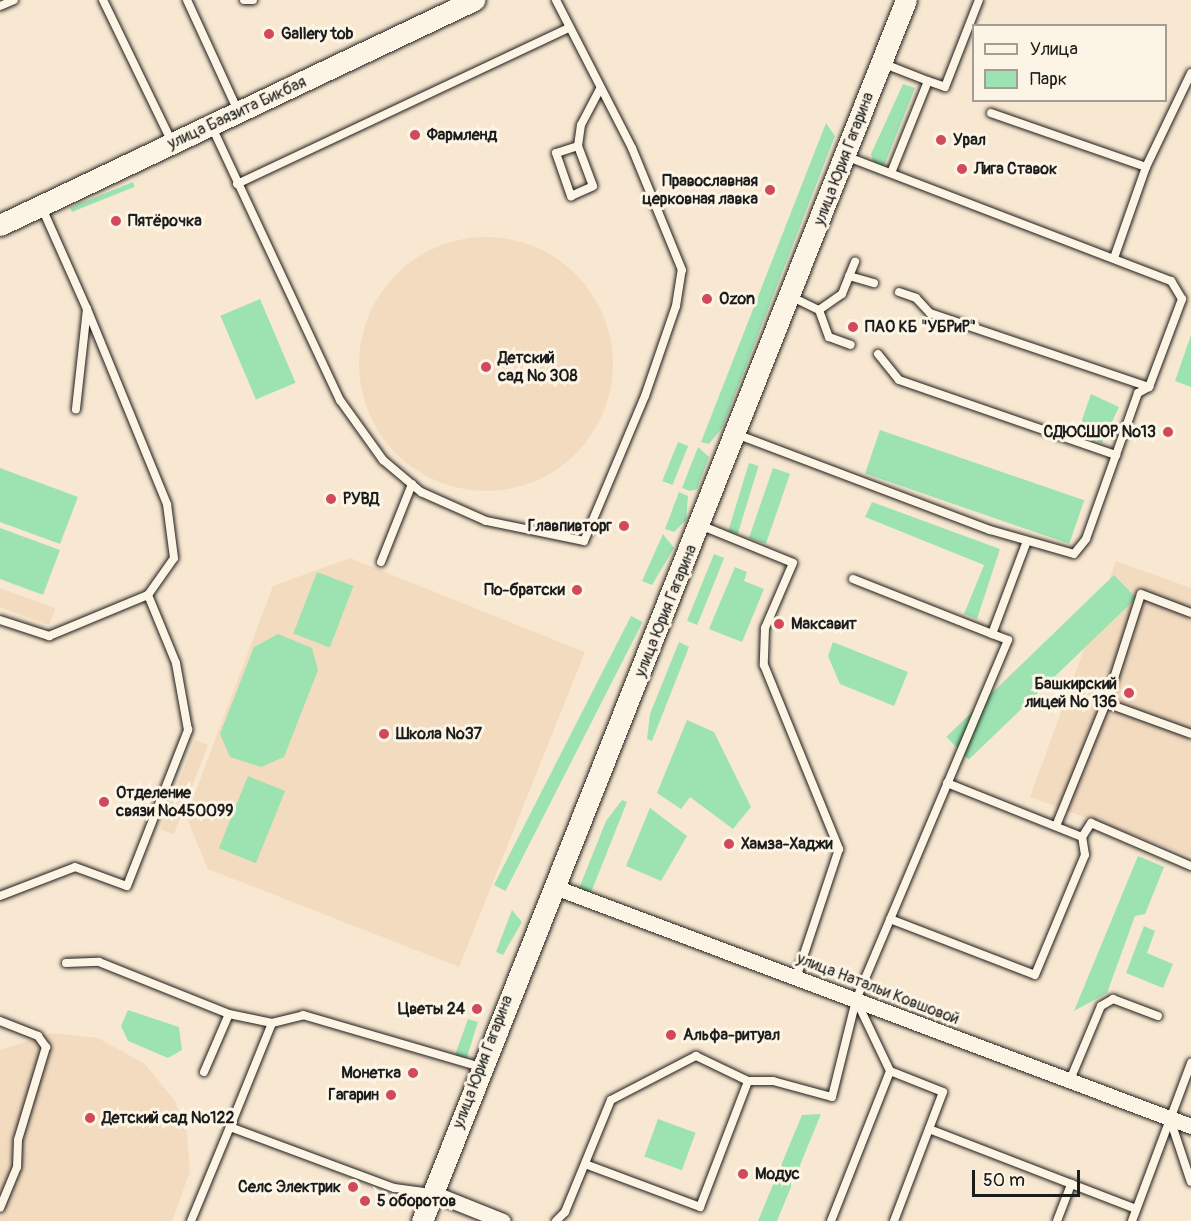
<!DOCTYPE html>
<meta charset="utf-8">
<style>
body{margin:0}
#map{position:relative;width:1191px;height:1221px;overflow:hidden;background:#f9e8d1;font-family:Pangolin,sans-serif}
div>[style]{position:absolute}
.built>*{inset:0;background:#f3dbc0;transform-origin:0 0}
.round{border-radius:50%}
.green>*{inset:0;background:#9ce3b1;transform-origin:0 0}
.roads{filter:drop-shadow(0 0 2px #1c1c1c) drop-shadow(0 0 2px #1c1c1c)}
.lane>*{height:8px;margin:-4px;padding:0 4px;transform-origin:4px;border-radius:4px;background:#fcf5e5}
.street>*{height:15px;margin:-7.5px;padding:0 7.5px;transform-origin:7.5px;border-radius:7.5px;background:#fcf5e5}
.secondary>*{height:21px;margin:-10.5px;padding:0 10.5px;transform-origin:10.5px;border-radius:10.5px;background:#fcf5e5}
.dots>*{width:16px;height:16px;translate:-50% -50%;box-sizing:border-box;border:3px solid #fcf5e5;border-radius:50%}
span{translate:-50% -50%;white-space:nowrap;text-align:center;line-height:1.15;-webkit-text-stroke:6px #fcf5e5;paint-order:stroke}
.poi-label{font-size:16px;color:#1c1c1c;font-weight:700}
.left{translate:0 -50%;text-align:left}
.right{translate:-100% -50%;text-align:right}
.street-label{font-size:16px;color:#1c1c1c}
.legend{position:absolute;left:972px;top:24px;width:195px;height:78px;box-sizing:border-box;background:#fcf5e5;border:2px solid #a29e95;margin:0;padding:8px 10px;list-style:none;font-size:18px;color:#1c1c1c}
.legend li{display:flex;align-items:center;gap:12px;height:30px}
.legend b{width:30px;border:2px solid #a29e95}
.scale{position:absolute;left:972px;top:1170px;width:108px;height:27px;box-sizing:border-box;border:3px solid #1c1c1c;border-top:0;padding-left:8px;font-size:18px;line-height:21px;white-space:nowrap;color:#1c1c1c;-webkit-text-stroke:4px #fcf5e5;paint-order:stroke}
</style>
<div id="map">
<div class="built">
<div class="round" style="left:359px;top:237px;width:254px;height:254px"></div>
<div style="clip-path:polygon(350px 558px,585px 652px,459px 967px,208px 869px,186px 817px,273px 586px)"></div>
<div style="clip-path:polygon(1116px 561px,1191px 588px,1191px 856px,1030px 797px)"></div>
<div style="left:0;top:588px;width:59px;height:18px;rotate:20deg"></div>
<div style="left:195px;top:740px;width:14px;height:96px;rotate:21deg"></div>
<div style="clip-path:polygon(52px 1033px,98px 1038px,145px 1064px,175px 1101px,187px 1134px,190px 1172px,172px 1221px,0 1221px,0 1050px)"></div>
</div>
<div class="green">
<div style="clip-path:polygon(903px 84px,915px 88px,884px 166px,873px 161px,871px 154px)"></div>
<div style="clip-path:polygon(826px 123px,835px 136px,722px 428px,709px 444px,701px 442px)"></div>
<div style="left:133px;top:182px;width:5px;height:68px;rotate:68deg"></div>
<div style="left:260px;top:299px;width:91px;height:43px;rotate:67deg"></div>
<div style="clip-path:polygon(1191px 335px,1191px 387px,1175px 381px)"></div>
<div style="clip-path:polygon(1091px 394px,1119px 407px,1102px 443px,1077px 434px)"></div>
<div style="left:880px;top:430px;width:216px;height:46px;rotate:19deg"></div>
<div style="left:678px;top:442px;width:11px;height:42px;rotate:22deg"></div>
<div style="clip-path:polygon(698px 447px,709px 457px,697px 489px,690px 491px,682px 488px)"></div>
<div style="left:749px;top:463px;width:10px;height:71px;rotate:17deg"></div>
<div style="clip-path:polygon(0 468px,78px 497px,60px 544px,0 522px)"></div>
<div style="left:773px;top:468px;width:18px;height:74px;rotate:19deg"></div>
<div style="clip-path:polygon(679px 492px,688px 496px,686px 520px,674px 532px,665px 529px)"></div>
<div style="clip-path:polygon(872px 502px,1000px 549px,977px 619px,964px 614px,984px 565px,865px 517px)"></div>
<div style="clip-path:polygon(0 528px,60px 550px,43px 595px,0 579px)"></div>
<div style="clip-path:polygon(663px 534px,674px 548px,652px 585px,642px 581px)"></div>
<div style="left:714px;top:554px;width:11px;height:72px;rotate:22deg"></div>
<div style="clip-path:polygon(735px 567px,747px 572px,744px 581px,764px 589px,742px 642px,709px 629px)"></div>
<div style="left:317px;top:572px;width:39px;height:66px;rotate:21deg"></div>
<div style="left:1114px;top:575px;width:32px;height:233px;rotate:46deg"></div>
<div style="left:631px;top:616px;width:13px;height:302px;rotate:27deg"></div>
<div style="clip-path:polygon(278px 634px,312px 648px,318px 670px,284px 757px,261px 767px,230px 757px,220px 734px,254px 647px)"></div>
<div style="clip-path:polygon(679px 642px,689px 647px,652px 741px,647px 739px,650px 714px)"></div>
<div style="clip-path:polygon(833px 642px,908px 672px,894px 706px,840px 684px,828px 656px)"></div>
<div style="clip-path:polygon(687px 720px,714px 732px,751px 807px,733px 829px,690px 797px,681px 809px,657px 793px)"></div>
<div style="left:248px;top:776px;width:40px;height:78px;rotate:22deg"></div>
<div style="clip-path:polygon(622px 800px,627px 802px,590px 895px,578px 891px,606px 821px)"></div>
<div style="clip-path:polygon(650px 808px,687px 836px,661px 881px,626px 866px)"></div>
<div style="clip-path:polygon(1138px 856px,1164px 867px,1145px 914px,1135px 916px,1107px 993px,1074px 1011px)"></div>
<div style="clip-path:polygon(512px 910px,522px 922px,503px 955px,496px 952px)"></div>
<div style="clip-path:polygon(1144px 926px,1155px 931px,1147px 953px,1173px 964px,1163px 988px,1126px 973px)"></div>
<div style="clip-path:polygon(128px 1010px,179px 1027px,182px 1050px,168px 1058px,128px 1041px,121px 1026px)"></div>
<div style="clip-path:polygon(468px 1019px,478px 1022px,466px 1060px,455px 1055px)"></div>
<div style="clip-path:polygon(821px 1114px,777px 1221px,758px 1221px,802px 1115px)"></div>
<div style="left:658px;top:1119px;width:40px;height:40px;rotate:20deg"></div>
</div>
<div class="roads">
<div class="lane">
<div style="left:103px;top:0;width:158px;rotate:64.1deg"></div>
<div style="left:187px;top:0;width:122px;rotate:65.3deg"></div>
<div style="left:244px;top:0;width:9px"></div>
<div style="left:0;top:6px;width:15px;rotate:-23deg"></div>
<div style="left:882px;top:63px;width:49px;rotate:21.4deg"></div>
<div style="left:991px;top:113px;width:164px;rotate:19.2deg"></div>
<div style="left:1146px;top:167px;width:96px;rotate:109.4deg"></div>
<div style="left:211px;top:125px;width:304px;rotate:64.9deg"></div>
<div style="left:340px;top:400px;width:74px;rotate:54.4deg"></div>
<div style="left:383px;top:460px;width:50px;rotate:40.1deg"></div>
<div style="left:421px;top:492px;width:71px;rotate:24deg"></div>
<div style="left:486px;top:521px;width:100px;rotate:11.5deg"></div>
<div style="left:584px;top:541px;width:157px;rotate:-67.2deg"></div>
<div style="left:645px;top:396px;width:95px;rotate:-71deg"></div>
<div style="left:676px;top:306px;width:36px;rotate:-81deg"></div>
<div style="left:682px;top:270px;width:132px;rotate:-112.3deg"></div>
<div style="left:632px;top:148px;width:166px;rotate:-117.2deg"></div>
<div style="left:578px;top:146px;width:23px;rotate:162deg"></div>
<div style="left:556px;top:153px;width:46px;rotate:70.8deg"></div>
<div style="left:571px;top:196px;width:24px;rotate:-24deg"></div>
<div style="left:593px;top:186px;width:43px;rotate:-110.6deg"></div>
<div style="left:578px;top:146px;width:21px;rotate:-82deg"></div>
<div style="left:581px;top:125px;width:41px;rotate:-62.2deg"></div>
<div style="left:1146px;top:167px;width:104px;rotate:-64.4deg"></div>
<div style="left:891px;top:173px;width:99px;rotate:-68.1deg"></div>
<div style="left:928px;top:81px;width:18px;rotate:19deg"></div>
<div style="left:945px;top:87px;width:93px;rotate:-68.7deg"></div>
<div style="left:237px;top:184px;width:365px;rotate:-25.2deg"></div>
<div style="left:42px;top:208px;width:111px;rotate:66deg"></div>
<div style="left:87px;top:309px;width:101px;rotate:96.3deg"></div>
<div style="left:849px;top:276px;width:26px;rotate:16deg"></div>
<div style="left:899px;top:292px;width:18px;rotate:19deg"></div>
<div style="left:916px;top:298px;width:21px;rotate:47deg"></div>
<div style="left:930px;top:313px;width:231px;rotate:18.7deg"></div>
<div style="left:790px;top:296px;width:32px;rotate:26deg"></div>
<div style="left:819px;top:310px;width:29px;rotate:70deg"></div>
<div style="left:829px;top:337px;width:23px;rotate:20deg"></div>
<div style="left:819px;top:310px;width:28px;rotate:-35deg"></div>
<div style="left:842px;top:294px;width:35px;rotate:-68deg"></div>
<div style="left:878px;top:354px;width:33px;rotate:51deg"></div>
<div style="left:899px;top:380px;width:230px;rotate:19.1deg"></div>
<div style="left:736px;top:434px;width:272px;rotate:20.7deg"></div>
<div style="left:990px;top:530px;width:87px;rotate:15.9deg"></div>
<div style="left:1074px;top:554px;width:19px;rotate:-51deg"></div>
<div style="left:1086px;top:539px;width:155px;rotate:-70.4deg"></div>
<div style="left:1138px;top:393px;width:13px;rotate:-29deg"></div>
<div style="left:1149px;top:387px;width:94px;rotate:-69.4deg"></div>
<div style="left:1182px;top:299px;width:21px;rotate:-121deg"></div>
<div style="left:1171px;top:281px;width:349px;rotate:-159deg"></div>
<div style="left:700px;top:525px;width:100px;rotate:22.2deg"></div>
<div style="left:793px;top:563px;width:71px;rotate:113.3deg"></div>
<div style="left:765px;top:628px;width:37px;rotate:92deg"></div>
<div style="left:764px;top:665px;width:199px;rotate:67.8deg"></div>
<div style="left:839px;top:849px;width:136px;rotate:108.4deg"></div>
<div style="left:381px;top:562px;width:84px;rotate:-68.3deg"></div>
<div style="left:853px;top:579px;width:149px;rotate:21.6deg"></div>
<div style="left:0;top:620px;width:52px;rotate:18.1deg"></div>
<div style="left:49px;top:636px;width:107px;rotate:-22.5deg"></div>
<div style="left:148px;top:595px;width:45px;rotate:-54.9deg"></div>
<div style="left:174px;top:558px;width:54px;rotate:-97.4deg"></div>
<div style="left:167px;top:504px;width:211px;rotate:-112.3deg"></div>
<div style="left:1106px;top:703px;width:114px;rotate:-72.2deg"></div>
<div style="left:1141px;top:594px;width:53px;rotate:20.8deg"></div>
<div style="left:947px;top:783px;width:145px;rotate:21.8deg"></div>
<div style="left:1082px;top:837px;width:17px;rotate:-57deg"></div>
<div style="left:1091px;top:823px;width:109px;rotate:23.3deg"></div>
<div style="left:1056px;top:826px;width:133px;rotate:-67.9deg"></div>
<div style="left:1106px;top:703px;width:90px;rotate:20deg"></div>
<div style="left:0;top:896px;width:80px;rotate:-21.1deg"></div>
<div style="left:75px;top:867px;width:55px;rotate:20.1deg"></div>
<div style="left:127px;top:886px;width:168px;rotate:-68.6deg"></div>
<div style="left:188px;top:730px;width:68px;rotate:-100.2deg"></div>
<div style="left:176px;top:663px;width:74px;rotate:-112.4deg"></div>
<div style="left:890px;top:919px;width:155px;rotate:21.1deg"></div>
<div style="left:1035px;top:975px;width:130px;rotate:-67.4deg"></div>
<div style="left:1085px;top:855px;width:18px;rotate:-99deg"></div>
<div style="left:66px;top:963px;width:33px;rotate:-2deg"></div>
<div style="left:99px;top:962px;width:140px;rotate:21.8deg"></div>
<div style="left:229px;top:1014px;width:44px;rotate:11.8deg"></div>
<div style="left:857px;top:1002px;width:76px;rotate:64.4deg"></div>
<div style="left:0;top:1021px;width:41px;rotate:21.5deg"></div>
<div style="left:38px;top:1036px;width:14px;rotate:54deg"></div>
<div style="left:46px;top:1047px;width:97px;rotate:106.8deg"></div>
<div style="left:18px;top:1140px;width:27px;rotate:92deg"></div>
<div style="left:17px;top:1167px;width:44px;rotate:112.5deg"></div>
<div style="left:204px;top:1072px;width:63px;rotate:-66.7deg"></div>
<div style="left:1070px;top:1080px;width:80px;rotate:-67.3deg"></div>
<div style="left:1101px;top:1006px;width:14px;rotate:-30deg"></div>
<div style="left:1113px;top:999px;width:48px;rotate:20.7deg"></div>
<div style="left:1170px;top:1119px;width:66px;rotate:71.6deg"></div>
<div style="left:929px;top:1129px;width:222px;rotate:21.1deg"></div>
<div style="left:585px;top:1164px;width:123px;rotate:20.5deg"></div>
<div style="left:700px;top:1207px;width:135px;rotate:-69.1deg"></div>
<div style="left:431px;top:1193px;width:37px;rotate:-172deg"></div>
<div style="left:394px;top:1188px;width:175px;rotate:-159.6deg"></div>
<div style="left:230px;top:1127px;width:112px;rotate:-68deg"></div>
<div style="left:272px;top:1023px;width:32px;rotate:-14deg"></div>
<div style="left:303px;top:1015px;width:185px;rotate:16.3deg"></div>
<div style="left:191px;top:1221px;width:102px;rotate:-67.5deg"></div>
<div style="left:556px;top:1221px;width:13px;rotate:-45deg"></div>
<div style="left:565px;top:1212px;width:121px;rotate:-67.7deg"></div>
<div style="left:611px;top:1100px;width:96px;rotate:-27.4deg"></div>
<div style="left:696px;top:1056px;width:58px;rotate:25.7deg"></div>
<div style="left:748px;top:1081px;width:25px"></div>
<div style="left:773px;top:1081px;width:61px;rotate:15.2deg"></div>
<div style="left:832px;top:1097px;width:100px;rotate:-76.1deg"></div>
<div style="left:856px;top:1000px;width:391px;rotate:-67.1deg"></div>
<div style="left:1008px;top:640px;width:17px;rotate:-159deg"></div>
<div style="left:992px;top:634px;width:99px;rotate:-69.4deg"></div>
<div style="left:831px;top:1221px;width:161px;rotate:-68.5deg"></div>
<div style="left:890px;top:1071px;width:57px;rotate:21.6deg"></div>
<div style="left:943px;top:1092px;width:138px;rotate:110.8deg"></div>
<div style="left:1057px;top:1221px;width:40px;rotate:-69deg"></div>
<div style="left:1132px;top:1221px;width:169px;rotate:-69.5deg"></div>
</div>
<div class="street">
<div style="left:552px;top:886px;width:683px;rotate:20.59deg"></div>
<div style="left:433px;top:1193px;width:75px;rotate:21.8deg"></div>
</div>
<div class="secondary">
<div style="left:0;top:225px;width:525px;rotate:-25.39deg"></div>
<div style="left:422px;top:1221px;width:1313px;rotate:-68.38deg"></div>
</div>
</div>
<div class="dots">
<div style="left:269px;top:34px;background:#d1495b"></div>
<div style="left:415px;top:135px;background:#d1495b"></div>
<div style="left:941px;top:140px;background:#d1495b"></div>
<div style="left:962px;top:169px;background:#d1495b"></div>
<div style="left:770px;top:190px;background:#d1495b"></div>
<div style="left:116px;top:221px;background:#d1495b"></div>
<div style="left:707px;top:299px;background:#d1495b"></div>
<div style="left:853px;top:327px;background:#d1495b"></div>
<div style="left:486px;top:367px;background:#d1495b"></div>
<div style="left:1168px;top:432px;background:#d1495b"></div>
<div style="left:331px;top:499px;background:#d1495b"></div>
<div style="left:624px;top:526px;background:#d1495b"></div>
<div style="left:577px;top:590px;background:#d1495b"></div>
<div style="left:779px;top:624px;background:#d1495b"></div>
<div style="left:1129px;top:693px;background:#d1495b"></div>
<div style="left:384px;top:734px;background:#d1495b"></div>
<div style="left:104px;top:802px;background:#d1495b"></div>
<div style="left:729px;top:844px;background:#d1495b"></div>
<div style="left:477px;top:1009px;background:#d1495b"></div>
<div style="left:671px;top:1035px;background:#d1495b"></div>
<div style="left:413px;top:1073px;background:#d1495b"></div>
<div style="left:391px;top:1095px;background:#d1495b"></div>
<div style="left:90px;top:1118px;background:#d1495b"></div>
<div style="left:743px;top:1174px;background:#d1495b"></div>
<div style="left:353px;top:1187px;background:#d1495b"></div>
<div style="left:365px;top:1201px;background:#d1495b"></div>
</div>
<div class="poi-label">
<span class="left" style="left:281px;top:34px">Gallery tob</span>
<span class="left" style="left:427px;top:135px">Фармленд</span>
<span class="left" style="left:953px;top:140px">Урал</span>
<span class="left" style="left:974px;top:169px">Лига Ставок</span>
<span class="right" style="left:758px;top:190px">Православная<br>церковная лавка</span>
<span class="left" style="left:128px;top:221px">Пятёрочка</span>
<span class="left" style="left:719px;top:299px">Ozon</span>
<span class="left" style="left:865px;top:327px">ПАО КБ "УБРиР"</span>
<span class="left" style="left:498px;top:367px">Детский<br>сад № 308</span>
<span class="right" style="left:1156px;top:432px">СДЮСШОР №13</span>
<span class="left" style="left:343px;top:499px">РУВД</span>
<span class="right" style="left:612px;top:526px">Главпивторг</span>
<span class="right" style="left:565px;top:590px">По-братски</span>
<span class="left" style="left:791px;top:624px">Максавит</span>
<span class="right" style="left:1117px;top:693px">Башкирский<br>лицей № 136</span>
<span class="left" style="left:396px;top:734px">Школа №37</span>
<span class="left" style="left:116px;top:802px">Отделение<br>связи №450099</span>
<span class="left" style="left:741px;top:844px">Хамза-Хаджи</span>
<span class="right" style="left:465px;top:1009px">Цветы 24</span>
<span class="left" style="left:683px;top:1035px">Альфа-ритуал</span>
<span class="right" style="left:401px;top:1073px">Монетка</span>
<span class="right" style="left:379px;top:1095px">Гагарин</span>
<span class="left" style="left:102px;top:1118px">Детский сад №122</span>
<span class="left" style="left:755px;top:1174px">Модус</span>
<span class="right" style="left:341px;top:1187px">Селс Электрик</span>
<span class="left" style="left:377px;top:1201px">5 оборотов</span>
</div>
<div class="street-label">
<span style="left:237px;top:113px;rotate:-25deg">улица Баязита Бикбая</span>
<span style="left:844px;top:159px;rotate:-69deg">улица Юрия Гагарина</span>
<span style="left:666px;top:611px;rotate:-68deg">улица Юрия Гагарина</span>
<span style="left:878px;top:989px;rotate:21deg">улица Натальи Ковшовой</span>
<span style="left:483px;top:1062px;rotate:-69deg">улица Юрия Гагарина</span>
</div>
<ul class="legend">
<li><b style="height:8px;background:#fcf5e5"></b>Улица</li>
<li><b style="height:16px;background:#9ce3b1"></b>Парк</li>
</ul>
<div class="scale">50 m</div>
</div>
